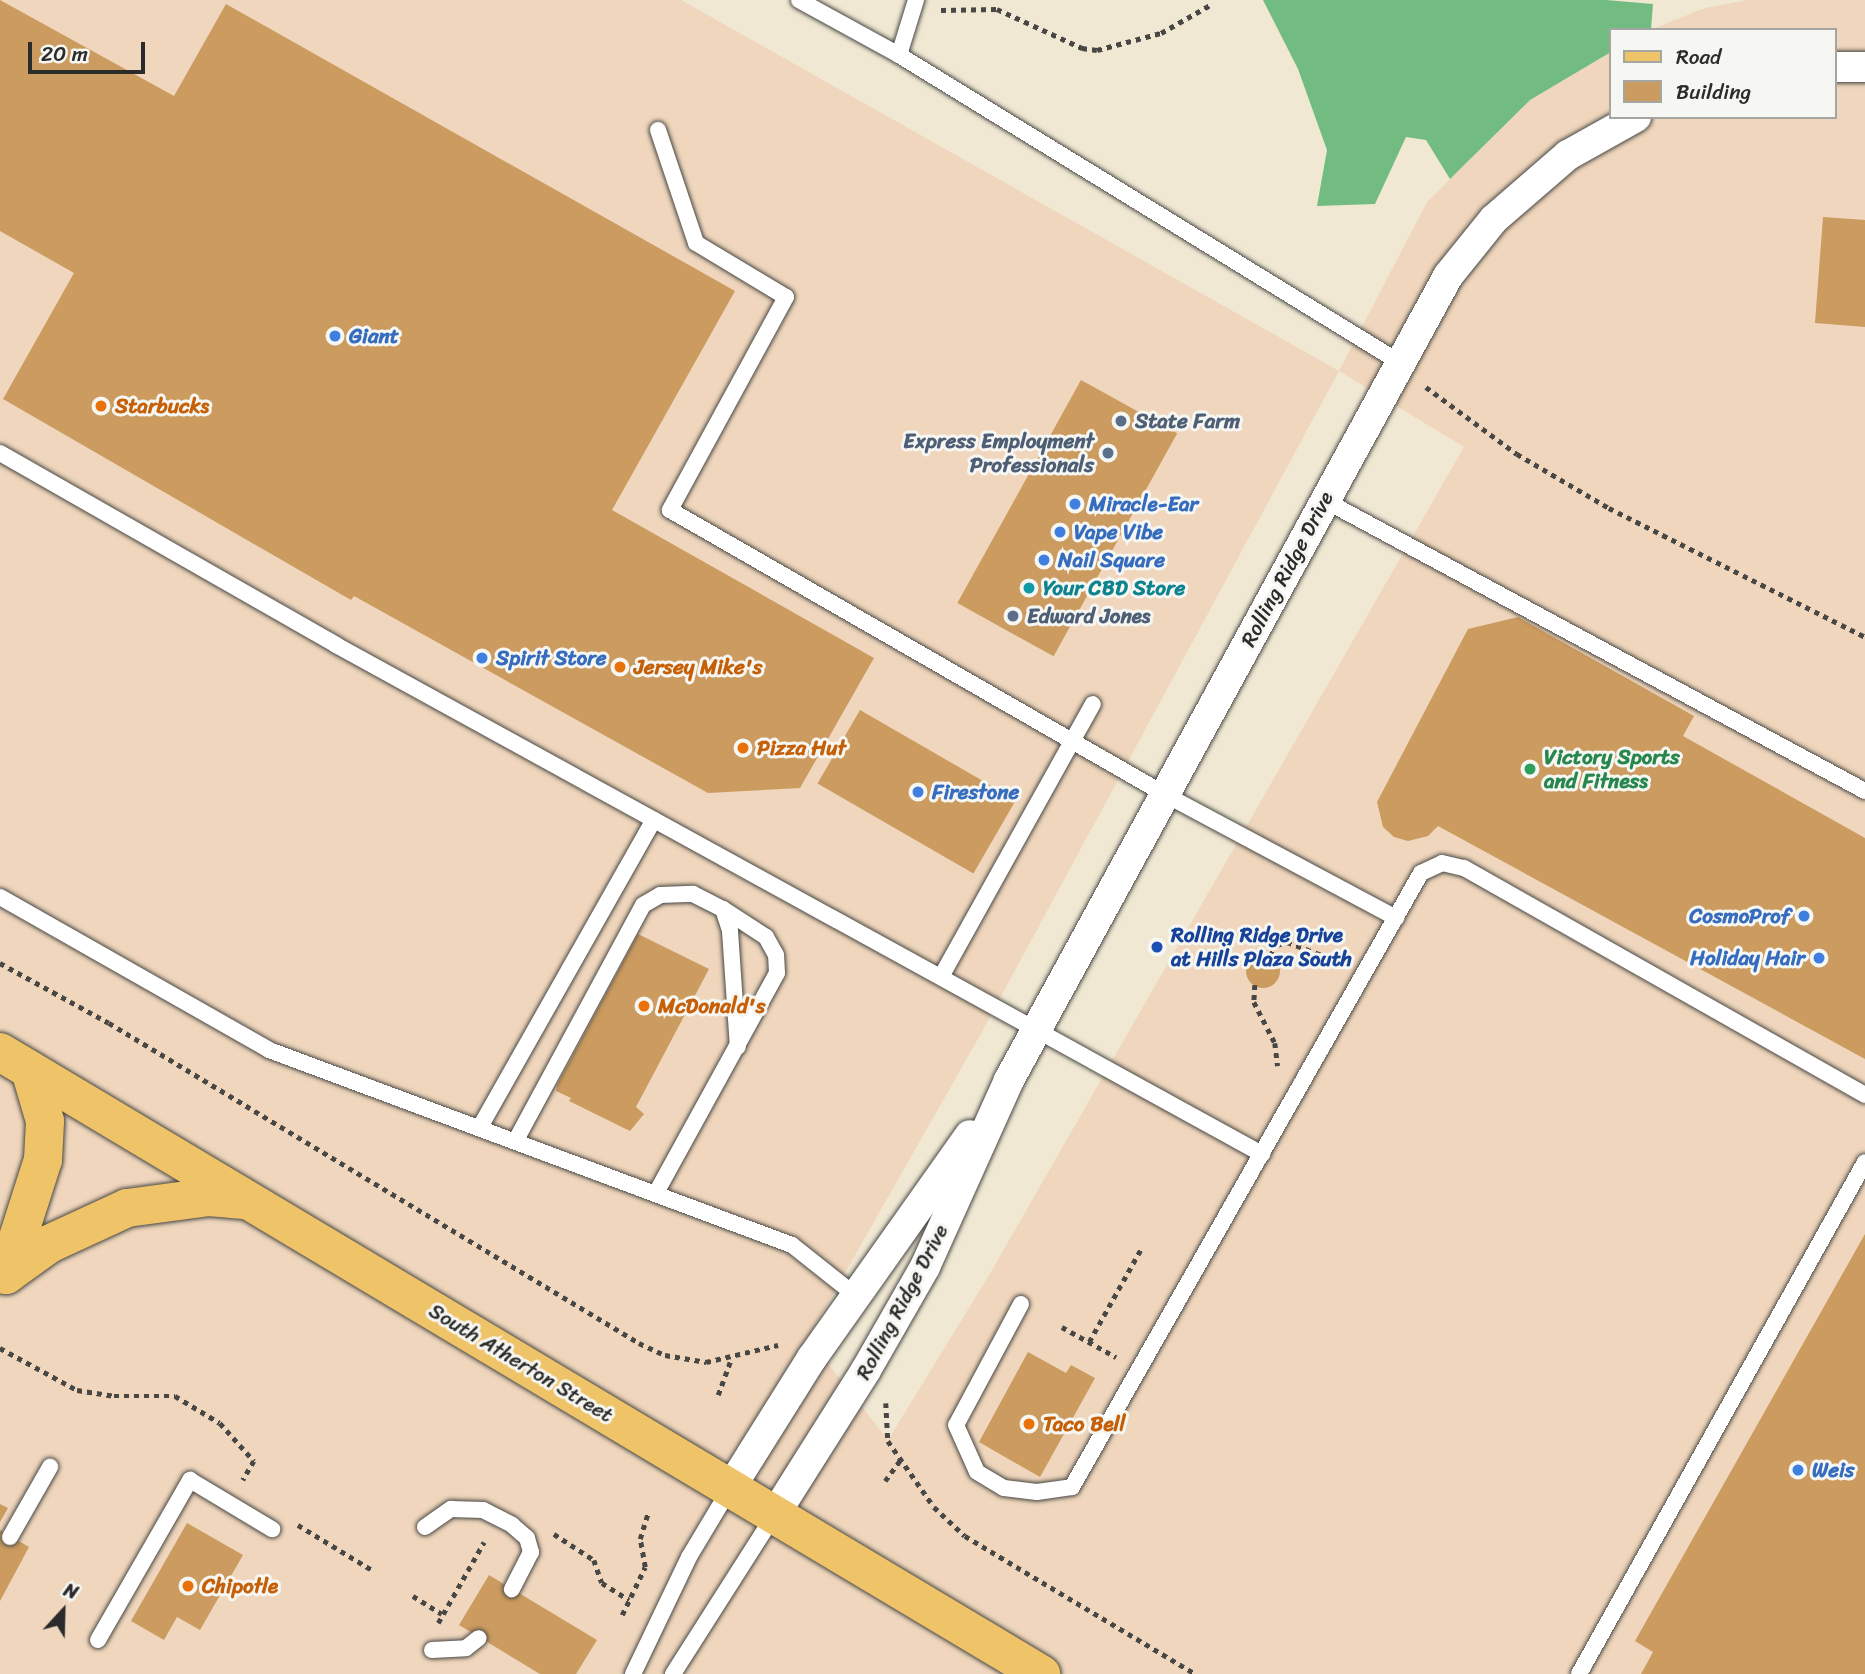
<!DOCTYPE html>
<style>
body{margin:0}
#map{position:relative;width:1865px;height:1674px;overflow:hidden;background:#f0e8d3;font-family:Sriracha,sans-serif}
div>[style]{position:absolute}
.built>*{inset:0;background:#efd6bc}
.forest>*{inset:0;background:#72bc82}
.building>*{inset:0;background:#cb9b60;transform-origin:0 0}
.round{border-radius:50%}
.path>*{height:4.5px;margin-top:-2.25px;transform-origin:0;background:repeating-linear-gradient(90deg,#494744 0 5px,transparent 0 10px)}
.roads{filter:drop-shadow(0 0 2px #494744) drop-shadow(0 0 2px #494744)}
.lane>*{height:16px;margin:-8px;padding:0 8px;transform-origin:8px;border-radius:8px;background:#fff}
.street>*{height:30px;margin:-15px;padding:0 15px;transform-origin:15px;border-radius:15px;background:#fff}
.primary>*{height:38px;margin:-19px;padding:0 19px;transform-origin:19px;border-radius:19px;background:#efc469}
.dots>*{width:19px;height:19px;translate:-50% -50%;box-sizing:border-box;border:4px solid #f6f6f2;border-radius:50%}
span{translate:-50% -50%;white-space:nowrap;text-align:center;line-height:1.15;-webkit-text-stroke:6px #f6f6f2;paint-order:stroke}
.shop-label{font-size:21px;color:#366cbe;font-weight:700}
.left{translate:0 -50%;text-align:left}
.right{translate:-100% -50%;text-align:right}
.food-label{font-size:21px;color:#c56008;font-weight:700}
.service-label{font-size:21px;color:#4e5e75;font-weight:700}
.street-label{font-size:21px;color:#2b2b2b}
.culture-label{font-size:21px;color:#0d838f;font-weight:700}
.leisure-label{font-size:21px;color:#27864d;font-weight:700}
.transit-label{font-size:21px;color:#164399;font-weight:700}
.legend{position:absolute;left:1609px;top:28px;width:228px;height:91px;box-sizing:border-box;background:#f6f6f2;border:2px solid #a5a5a2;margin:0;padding:9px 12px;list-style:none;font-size:21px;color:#2b2b2b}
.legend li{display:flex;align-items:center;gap:14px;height:35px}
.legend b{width:35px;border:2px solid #a5a5a2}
.north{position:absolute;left:28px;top:1576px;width:70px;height:70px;-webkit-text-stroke:5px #f6f6f2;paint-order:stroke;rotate:22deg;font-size:19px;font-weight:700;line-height:28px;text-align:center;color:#2b2b2b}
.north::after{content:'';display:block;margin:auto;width:24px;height:32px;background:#2b2b2b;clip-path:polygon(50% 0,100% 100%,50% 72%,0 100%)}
.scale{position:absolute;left:28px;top:42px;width:117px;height:32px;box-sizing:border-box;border:4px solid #2b2b2b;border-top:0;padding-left:9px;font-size:21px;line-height:24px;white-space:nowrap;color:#2b2b2b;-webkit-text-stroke:5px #f6f6f2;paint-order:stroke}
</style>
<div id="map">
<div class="built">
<div style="clip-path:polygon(evenodd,0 0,681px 0,1339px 371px,1427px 202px,1530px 100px,1611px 52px,1611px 117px,1835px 117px,1835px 30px,1650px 30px,1705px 8px,1748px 0,1865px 0,1865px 1674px,0 1674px,0 0,1339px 371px,1464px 447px,988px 1277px,888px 1440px,808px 1338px,979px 1037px,1339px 371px)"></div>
</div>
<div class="forest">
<div style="clip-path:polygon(1263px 0,1606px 0,1653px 4px,1651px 29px,1611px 30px,1611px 52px,1530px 100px,1450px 179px,1426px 140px,1406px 137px,1375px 204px,1317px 206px,1327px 150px,1298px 69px)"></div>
</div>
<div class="building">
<div style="clip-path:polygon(0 0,174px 96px,226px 4px,735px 291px,612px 510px,874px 658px,800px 788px,708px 793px,354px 596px,351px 600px,3px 399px,74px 273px,0 231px)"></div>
<div style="clip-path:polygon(1823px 217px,1865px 220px,1865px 327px,1815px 323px)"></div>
<div style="left:1081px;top:380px;width:110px;height:255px;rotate:29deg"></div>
<div style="clip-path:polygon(1518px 617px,1694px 716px,1683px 736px,1865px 838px,1865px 1059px,1438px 826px,1428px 836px,1408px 841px,1394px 837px,1383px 827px,1377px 802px,1468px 629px)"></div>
<div style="left:860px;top:710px;width:180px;height:85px;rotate:30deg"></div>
<div style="clip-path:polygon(638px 934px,709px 969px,636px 1107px,644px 1114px,630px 1131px,569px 1101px,571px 1098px,556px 1091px,557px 1085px)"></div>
<div class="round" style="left:1246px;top:954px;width:34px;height:34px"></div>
<div style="clip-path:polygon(1865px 1234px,1865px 1674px,1641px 1674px,1653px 1652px,1635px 1641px)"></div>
<div style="clip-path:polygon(1028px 1352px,1066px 1373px,1071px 1365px,1095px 1378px,1040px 1477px,979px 1442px)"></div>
<div style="clip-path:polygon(0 1504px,8px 1508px,0 1522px)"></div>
<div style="clip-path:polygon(187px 1523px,243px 1555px,200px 1630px,177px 1617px,164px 1640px,131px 1621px)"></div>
<div style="clip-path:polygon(0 1530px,29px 1547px,0 1601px)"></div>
<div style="clip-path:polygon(489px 1575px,597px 1640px,576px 1674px,540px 1674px,459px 1625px)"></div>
</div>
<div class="path">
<div style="left:941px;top:10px;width:56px;rotate:-1deg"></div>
<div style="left:997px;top:9px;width:94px;rotate:24.6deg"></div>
<div style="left:1082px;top:48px;width:15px;rotate:8deg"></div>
<div style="left:1097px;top:50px;width:66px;rotate:-14.9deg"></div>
<div style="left:1161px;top:33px;width:56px;rotate:-29.7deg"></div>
<div style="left:1426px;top:387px;width:113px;rotate:36.4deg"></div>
<div style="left:1517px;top:454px;width:107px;rotate:30.4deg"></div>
<div style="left:1609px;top:508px;width:287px;rotate:26.7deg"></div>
<div style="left:1270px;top:956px;width:13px;rotate:-61deg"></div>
<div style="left:1276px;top:945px;width:11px;rotate:-15deg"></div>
<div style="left:1287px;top:942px;width:54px;rotate:20.4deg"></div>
<div style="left:0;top:963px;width:124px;rotate:28.8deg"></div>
<div style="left:109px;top:1023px;width:619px;rotate:31.12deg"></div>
<div style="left:639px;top:1343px;width:29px;rotate:25deg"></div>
<div style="left:665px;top:1355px;width:42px;rotate:9.7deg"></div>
<div style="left:706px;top:1362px;width:74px;rotate:-13.3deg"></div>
<div style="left:1255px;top:985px;width:17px;rotate:93deg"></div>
<div style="left:1254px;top:1002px;width:46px;rotate:62.9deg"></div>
<div style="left:1275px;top:1043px;width:23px;rotate:83deg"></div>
<div style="left:1062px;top:1327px;width:62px;rotate:29.1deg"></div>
<div style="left:1089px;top:1342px;width:109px;rotate:-60.8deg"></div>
<div style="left:0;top:1348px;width:88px;rotate:28.6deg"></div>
<div style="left:77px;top:1390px;width:37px;rotate:9deg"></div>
<div style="left:114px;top:1396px;width:61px"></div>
<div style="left:175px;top:1396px;width:52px;rotate:31deg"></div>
<div style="left:220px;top:1423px;width:51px;rotate:48.2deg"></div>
<div style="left:254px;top:1461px;width:22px;rotate:120deg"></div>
<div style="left:718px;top:1395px;width:38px;rotate:-70deg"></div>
<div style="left:886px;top:1403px;width:38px;rotate:87deg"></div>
<div style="left:888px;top:1441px;width:80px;rotate:55.1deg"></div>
<div style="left:934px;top:1507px;width:42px;rotate:43.1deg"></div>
<div style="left:965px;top:1536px;width:269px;rotate:30.9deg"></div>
<div style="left:885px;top:1481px;width:26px;rotate:-54deg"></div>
<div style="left:298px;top:1525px;width:87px;rotate:31.3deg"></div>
<div style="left:554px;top:1534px;width:48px;rotate:33deg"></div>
<div style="left:594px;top:1560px;width:24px;rotate:71deg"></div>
<div style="left:602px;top:1583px;width:32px;rotate:32deg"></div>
<div style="left:413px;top:1596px;width:34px;rotate:32deg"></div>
<div style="left:622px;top:1615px;width:53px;rotate:-64.4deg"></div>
<div style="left:645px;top:1567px;width:28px;rotate:-100deg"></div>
<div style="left:640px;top:1539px;width:28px;rotate:-73deg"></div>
<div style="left:438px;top:1623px;width:93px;rotate:-60.4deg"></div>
</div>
<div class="roads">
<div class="lane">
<div style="left:799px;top:0;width:114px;rotate:28.8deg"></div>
<div style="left:899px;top:55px;width:587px;rotate:31.55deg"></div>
<div style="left:899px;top:55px;width:58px;rotate:-72.8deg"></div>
<div style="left:658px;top:130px;width:119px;rotate:71.4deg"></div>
<div style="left:696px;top:243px;width:105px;rotate:31deg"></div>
<div style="left:786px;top:297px;width:243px;rotate:118.6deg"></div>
<div style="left:670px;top:510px;width:572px;rotate:29.88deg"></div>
<div style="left:1166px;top:795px;width:261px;rotate:28.1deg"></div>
<div style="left:0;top:453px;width:387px;rotate:29.7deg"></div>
<div style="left:336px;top:645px;width:1057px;rotate:28.8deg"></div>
<div style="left:1324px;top:500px;width:614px;rotate:28.28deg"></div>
<div style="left:0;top:897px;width:309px;rotate:29.6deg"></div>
<div style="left:269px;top:1050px;width:558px;rotate:20.45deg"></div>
<div style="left:792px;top:1245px;width:80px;rotate:38.4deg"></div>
<div style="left:942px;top:975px;width:310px;rotate:-60.9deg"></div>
<div style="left:480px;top:1127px;width:353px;rotate:-60.5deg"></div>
<div style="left:516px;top:1140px;width:267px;rotate:-61.6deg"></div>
<div style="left:643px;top:905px;width:20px;rotate:-30deg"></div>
<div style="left:660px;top:895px;width:33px;rotate:-2deg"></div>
<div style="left:693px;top:894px;width:34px;rotate:27deg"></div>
<div style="left:723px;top:909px;width:23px;rotate:72deg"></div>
<div style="left:730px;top:931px;width:116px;rotate:86.1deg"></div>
<div style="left:656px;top:1193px;width:251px;rotate:-61.2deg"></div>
<div style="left:777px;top:973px;width:18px;rotate:-93deg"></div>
<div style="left:776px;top:955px;width:21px;rotate:-119deg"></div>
<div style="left:766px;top:937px;width:51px;rotate:-146.9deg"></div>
<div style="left:1021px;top:1304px;width:137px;rotate:118.2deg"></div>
<div style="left:956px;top:1425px;width:51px;rotate:65.9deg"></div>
<div style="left:977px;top:1472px;width:31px;rotate:31deg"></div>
<div style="left:1004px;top:1488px;width:33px;rotate:7deg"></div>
<div style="left:1037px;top:1492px;width:35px;rotate:-8deg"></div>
<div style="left:1072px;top:1487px;width:706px;rotate:-60.39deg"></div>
<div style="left:1421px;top:873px;width:23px;rotate:-25deg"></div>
<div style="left:1442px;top:863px;width:23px;rotate:13deg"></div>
<div style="left:1464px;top:868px;width:461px;rotate:29.5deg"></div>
<div style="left:425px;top:1527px;width:32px;rotate:-35deg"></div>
<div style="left:451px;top:1509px;width:32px;rotate:2deg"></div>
<div style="left:483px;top:1510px;width:33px;rotate:27deg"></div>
<div style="left:512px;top:1525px;width:20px;rotate:41deg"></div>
<div style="left:527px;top:1538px;width:15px;rotate:74deg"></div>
<div style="left:531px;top:1552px;width:42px;rotate:117.2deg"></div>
<div style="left:10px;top:1537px;width:81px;rotate:-60.3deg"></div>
<div style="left:98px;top:1640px;width:185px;rotate:-60.1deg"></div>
<div style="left:190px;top:1480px;width:96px;rotate:30.9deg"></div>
<div style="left:432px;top:1650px;width:34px;rotate:-3deg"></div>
<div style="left:466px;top:1648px;width:16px;rotate:-38deg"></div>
<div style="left:633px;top:1674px;width:130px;rotate:-64.4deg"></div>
<div style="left:689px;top:1557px;width:82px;rotate:-59deg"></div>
<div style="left:673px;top:1674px;width:190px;rotate:-57.5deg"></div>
<div style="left:1579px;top:1674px;width:586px;rotate:-60.81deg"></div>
</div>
<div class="street">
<div style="left:1835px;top:67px;width:30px"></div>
<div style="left:731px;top:1487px;width:152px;rotate:-57.9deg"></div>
<div style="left:812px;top:1358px;width:273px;rotate:-54.7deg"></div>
<div style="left:775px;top:1514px;width:170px;rotate:-57.7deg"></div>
<div style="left:866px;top:1370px;width:119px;rotate:-60.2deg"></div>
<div style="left:925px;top:1267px;width:205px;rotate:-65.8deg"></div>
<div style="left:1009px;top:1080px;width:916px;rotate:-61.36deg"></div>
<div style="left:1448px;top:276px;width:73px;rotate:-51.1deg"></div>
<div style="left:1494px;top:219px;width:98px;rotate:-40.9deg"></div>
<div style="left:1568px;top:155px;width:78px;rotate:-29.2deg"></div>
</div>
<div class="primary">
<div style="left:0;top:1052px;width:1213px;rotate:30.86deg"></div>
<div style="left:6px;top:1275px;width:53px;rotate:-35.8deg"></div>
<div style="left:49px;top:1244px;width:86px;rotate:-24.8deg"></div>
<div style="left:127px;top:1208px;width:83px;rotate:-7.6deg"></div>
<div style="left:209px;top:1197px;width:35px;rotate:5deg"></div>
<div style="left:6px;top:1275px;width:121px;rotate:-72.2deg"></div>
<div style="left:43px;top:1160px;width:39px;rotate:-87deg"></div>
<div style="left:45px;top:1121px;width:53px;rotate:-106.4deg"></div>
</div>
</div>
<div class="dots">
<div style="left:335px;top:336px;background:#3f7fe0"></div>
<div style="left:101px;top:406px;background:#e8710a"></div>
<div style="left:1121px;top:421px;background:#5c6f8a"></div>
<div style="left:1108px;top:453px;background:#5c6f8a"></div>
<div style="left:1075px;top:504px;background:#3f7fe0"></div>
<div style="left:1060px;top:532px;background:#3f7fe0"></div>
<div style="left:1044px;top:560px;background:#3f7fe0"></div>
<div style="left:1029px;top:588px;background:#0f9aa8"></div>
<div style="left:1013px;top:616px;background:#5c6f8a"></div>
<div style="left:482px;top:658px;background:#3f7fe0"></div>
<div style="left:620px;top:667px;background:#e8710a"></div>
<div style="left:743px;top:748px;background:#e8710a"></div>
<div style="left:1530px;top:769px;background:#2e9e5b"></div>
<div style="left:918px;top:792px;background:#3f7fe0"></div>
<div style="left:1804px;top:916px;background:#3f7fe0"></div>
<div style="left:1157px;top:947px;background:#1a4fb4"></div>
<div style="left:1819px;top:958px;background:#3f7fe0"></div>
<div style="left:644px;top:1006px;background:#e8710a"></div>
<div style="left:1029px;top:1424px;background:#e8710a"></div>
<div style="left:1798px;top:1470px;background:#3f7fe0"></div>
<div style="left:188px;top:1586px;background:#e8710a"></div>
</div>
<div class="shop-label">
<span class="left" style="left:349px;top:336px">Giant</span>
<span class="left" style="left:1089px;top:504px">Miracle-Ear</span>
<span class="left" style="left:1074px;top:532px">Vape Vibe</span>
<span class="left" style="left:1058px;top:560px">Nail Square</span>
<span class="left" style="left:496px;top:658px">Spirit Store</span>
<span class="left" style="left:932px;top:792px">Firestone</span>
<span class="right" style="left:1790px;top:916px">CosmoProf</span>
<span class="right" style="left:1805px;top:958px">Holiday Hair</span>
<span class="left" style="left:1812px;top:1470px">Weis</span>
</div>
<div class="food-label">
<span class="left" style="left:115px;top:406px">Starbucks</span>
<span class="left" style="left:634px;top:667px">Jersey Mike's</span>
<span class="left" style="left:757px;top:748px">Pizza Hut</span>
<span class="left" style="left:658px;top:1006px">McDonald's</span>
<span class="left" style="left:1043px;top:1424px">Taco Bell</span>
<span class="left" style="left:202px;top:1586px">Chipotle</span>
</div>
<div class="service-label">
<span class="left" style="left:1135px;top:421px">State Farm</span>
<span class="right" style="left:1094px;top:453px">Express Employment<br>Professionals</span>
<span class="left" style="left:1027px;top:616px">Edward Jones</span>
</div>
<div class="street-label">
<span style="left:1287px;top:569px;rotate:-62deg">Rolling Ridge Drive</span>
<span style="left:902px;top:1302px;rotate:-62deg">Rolling Ridge Drive</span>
<span style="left:521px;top:1363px;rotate:31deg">South Atherton Street</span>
</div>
<div class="culture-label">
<span class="left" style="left:1043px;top:588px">Your CBD Store</span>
</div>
<div class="leisure-label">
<span class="left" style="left:1544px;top:769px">Victory Sports<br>and Fitness</span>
</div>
<div class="transit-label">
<span class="left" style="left:1171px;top:947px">Rolling Ridge Drive<br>at Hills Plaza South</span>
</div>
<ul class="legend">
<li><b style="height:9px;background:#efc469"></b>Road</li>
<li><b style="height:19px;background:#cb9b60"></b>Building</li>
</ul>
<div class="north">N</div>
<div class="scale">20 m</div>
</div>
